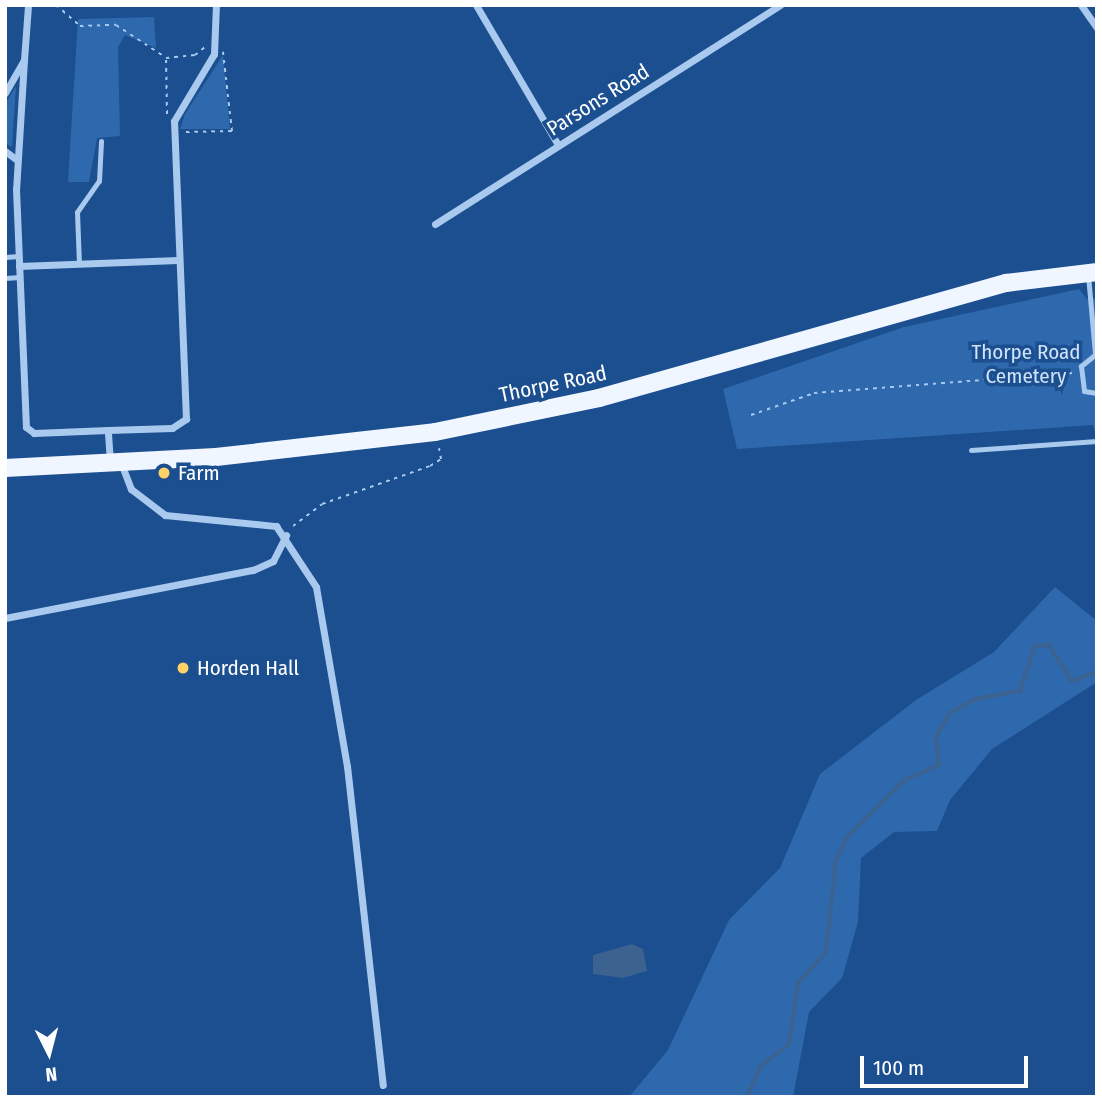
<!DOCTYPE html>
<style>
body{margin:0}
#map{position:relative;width:1102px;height:1102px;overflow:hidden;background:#1b4f8f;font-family:"Fira Sans Condensed",sans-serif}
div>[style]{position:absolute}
.green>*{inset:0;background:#2e69ad}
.water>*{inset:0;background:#3c6290}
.stream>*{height:3.5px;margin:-1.75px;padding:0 1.75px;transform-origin:1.75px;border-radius:1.75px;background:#3c6290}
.path>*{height:2px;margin-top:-1px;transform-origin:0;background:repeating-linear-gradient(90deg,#a9c9ee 0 3.5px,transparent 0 8.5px)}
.lane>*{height:5px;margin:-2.5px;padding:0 2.5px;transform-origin:2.5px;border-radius:2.5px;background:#a9c9ee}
.street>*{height:7px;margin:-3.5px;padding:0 3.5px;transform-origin:3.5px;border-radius:3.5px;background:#a9c9ee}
.primary>*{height:18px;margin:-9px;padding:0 9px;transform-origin:9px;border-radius:9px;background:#f0f6ff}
.dots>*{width:19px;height:19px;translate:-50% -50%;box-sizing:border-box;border:4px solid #1b4f8f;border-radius:50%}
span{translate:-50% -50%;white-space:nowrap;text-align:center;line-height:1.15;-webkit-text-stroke:7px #1b4f8f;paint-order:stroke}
.street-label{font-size:21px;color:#fff}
.park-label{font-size:21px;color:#cfe3fa}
.poi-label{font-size:21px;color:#fff}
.left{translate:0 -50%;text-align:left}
.frame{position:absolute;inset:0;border:7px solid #fff;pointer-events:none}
.north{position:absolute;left:14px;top:1018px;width:70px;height:70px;-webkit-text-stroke:5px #1b4f8f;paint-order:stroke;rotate:174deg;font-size:19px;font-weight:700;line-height:28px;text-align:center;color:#fff}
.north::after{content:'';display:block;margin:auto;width:24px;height:32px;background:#fff;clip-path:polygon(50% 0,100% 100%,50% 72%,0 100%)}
.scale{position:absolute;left:860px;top:1056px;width:168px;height:32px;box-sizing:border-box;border:4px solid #fff;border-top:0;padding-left:9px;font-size:21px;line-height:24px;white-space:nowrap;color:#fff;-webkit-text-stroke:5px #1b4f8f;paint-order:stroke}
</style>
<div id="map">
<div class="green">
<div style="clip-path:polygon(154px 17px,156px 48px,125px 35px,118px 47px,120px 136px,97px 138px,89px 182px,68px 182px,78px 19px)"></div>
<div style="clip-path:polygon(223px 55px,230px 129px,180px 129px,185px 114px)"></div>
<div style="clip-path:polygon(16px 86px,12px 147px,5px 143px,5px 104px)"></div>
<div style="clip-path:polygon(1079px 289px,1087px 299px,1097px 298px,1097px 440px,1093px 425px,737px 449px,723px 389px,904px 327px)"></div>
<div style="clip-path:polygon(1055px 587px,1097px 621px,1097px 682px,992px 749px,950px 800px,937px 831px,894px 832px,861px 858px,858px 922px,842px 978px,809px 1012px,793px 1097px,629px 1097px,668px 1050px,729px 920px,780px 868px,820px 774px,916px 700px,994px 652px)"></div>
</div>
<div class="water">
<div style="clip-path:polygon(632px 944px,643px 949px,647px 971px,623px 978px,593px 974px,593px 955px)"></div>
</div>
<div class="stream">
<div style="left:747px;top:1097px;width:34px;rotate:-66deg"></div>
<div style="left:761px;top:1066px;width:36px;rotate:-38deg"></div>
<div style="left:789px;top:1044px;width:62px;rotate:-81.6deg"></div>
<div style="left:798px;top:983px;width:42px;rotate:-47.9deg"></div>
<div style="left:826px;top:952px;width:93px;rotate:-83.8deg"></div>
<div style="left:836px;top:860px;width:25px;rotate:-64deg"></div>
<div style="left:847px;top:837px;width:81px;rotate:-44.5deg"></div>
<div style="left:905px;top:780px;width:37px;rotate:-24deg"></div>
<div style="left:939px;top:765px;width:28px;rotate:-96deg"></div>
<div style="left:936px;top:737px;width:28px;rotate:-60deg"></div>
<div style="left:950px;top:713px;width:29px;rotate:-29deg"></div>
<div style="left:975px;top:699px;width:46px;rotate:-10.1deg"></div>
<div style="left:1020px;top:691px;width:47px;rotate:-71.6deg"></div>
<div style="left:1035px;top:646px;width:14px;rotate:-4deg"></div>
<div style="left:1049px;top:645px;width:43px;rotate:57.4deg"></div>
<div style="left:1072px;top:681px;width:27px;rotate:-20deg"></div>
</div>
<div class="path">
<div style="left:56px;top:5px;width:32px;rotate:41deg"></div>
<div style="left:80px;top:26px;width:36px;rotate:-2deg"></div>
<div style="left:116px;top:25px;width:59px;rotate:33.1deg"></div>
<div style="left:167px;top:114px;width:56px;rotate:-91deg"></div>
<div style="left:166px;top:58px;width:29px;rotate:-6deg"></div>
<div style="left:195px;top:55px;width:14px;rotate:-39deg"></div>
<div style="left:186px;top:132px;width:46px;rotate:-1.2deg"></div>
<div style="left:232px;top:131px;width:80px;rotate:-96.5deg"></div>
<div style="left:751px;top:415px;width:67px;rotate:-19.2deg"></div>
<div style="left:814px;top:393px;width:260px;rotate:-4.4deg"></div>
<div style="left:293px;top:526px;width:36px;rotate:-37deg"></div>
<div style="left:322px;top:504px;width:114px;rotate:-19.4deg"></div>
<div style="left:430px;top:466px;width:13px;rotate:-32deg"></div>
<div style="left:441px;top:459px;width:11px;rotate:-100deg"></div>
</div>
<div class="lane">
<div style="left:5px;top:257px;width:14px;rotate:-4deg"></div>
<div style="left:79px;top:264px;width:52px;rotate:-92.2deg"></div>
<div style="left:77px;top:212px;width:38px;rotate:-55deg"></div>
<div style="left:99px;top:181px;width:40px;rotate:-87.1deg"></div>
<div style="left:1088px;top:275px;width:79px;rotate:84.9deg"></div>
<div style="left:5px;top:278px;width:15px;rotate:-4deg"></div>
<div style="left:1097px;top:353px;width:21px;rotate:141deg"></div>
<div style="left:1081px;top:366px;width:25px;rotate:83deg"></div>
<div style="left:1084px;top:391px;width:13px;rotate:9deg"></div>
<div style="left:971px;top:450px;width:126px;rotate:-4.1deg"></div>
</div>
<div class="street">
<div style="left:476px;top:5px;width:162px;rotate:59.6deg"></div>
<div style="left:1081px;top:5px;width:28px;rotate:55deg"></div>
<div style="left:24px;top:60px;width:129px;rotate:93.5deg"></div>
<div style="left:16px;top:189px;width:238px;rotate:87.6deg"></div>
<div style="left:26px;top:427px;width:10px;rotate:37deg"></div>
<div style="left:34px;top:433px;width:74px;rotate:-2.3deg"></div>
<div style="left:5px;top:93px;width:38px;rotate:-60deg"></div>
<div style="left:24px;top:60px;width:55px;rotate:-85.8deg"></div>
<div style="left:5px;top:151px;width:15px;rotate:37deg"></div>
<div style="left:435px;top:224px;width:409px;rotate:-32.4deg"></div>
<div style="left:19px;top:266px;width:159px;rotate:-2.2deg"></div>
<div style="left:110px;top:462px;width:32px;rotate:-94deg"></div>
<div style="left:108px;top:430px;width:64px;rotate:-1.8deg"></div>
<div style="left:172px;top:428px;width:17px;rotate:-33deg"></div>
<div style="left:186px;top:419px;width:298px;rotate:-92.3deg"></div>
<div style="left:174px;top:121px;width:78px;rotate:-59.2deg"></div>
<div style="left:214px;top:54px;width:49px;rotate:-87.7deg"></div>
<div style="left:121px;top:463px;width:28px;rotate:69deg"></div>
<div style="left:131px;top:489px;width:43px;rotate:37.4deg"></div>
<div style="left:165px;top:515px;width:112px;rotate:5.7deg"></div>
<div style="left:276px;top:526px;width:73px;rotate:56.7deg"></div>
<div style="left:316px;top:587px;width:182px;rotate:80.2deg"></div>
<div style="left:347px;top:766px;width:321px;rotate:83.6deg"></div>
<div style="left:5px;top:618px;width:253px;rotate:-11deg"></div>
<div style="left:253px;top:570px;width:22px;rotate:-24deg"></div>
<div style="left:273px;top:561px;width:29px;rotate:-63deg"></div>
</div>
<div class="primary">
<div style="left:5px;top:468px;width:211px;rotate:-3deg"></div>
<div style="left:216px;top:457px;width:220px;rotate:-6.5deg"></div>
<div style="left:435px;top:432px;width:167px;rotate:-11.7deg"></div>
<div style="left:599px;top:398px;width:423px;rotate:-15.8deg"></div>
<div style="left:1006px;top:283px;width:92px;rotate:-6.9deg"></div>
</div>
<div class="dots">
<div style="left:164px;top:473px;background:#ffd166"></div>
<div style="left:183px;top:668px;background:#ffd166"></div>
</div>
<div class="street-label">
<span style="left:598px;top:100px;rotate:-32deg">Parsons Road</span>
<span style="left:553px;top:384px;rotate:-12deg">Thorpe Road</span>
</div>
<div class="park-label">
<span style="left:1026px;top:364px">Thorpe Road<br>Cemetery</span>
</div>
<div class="poi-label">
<span class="left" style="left:178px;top:473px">Farm</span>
<span class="left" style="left:197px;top:668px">Horden Hall</span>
</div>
<div class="frame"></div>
<div class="north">N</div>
<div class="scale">100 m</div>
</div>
